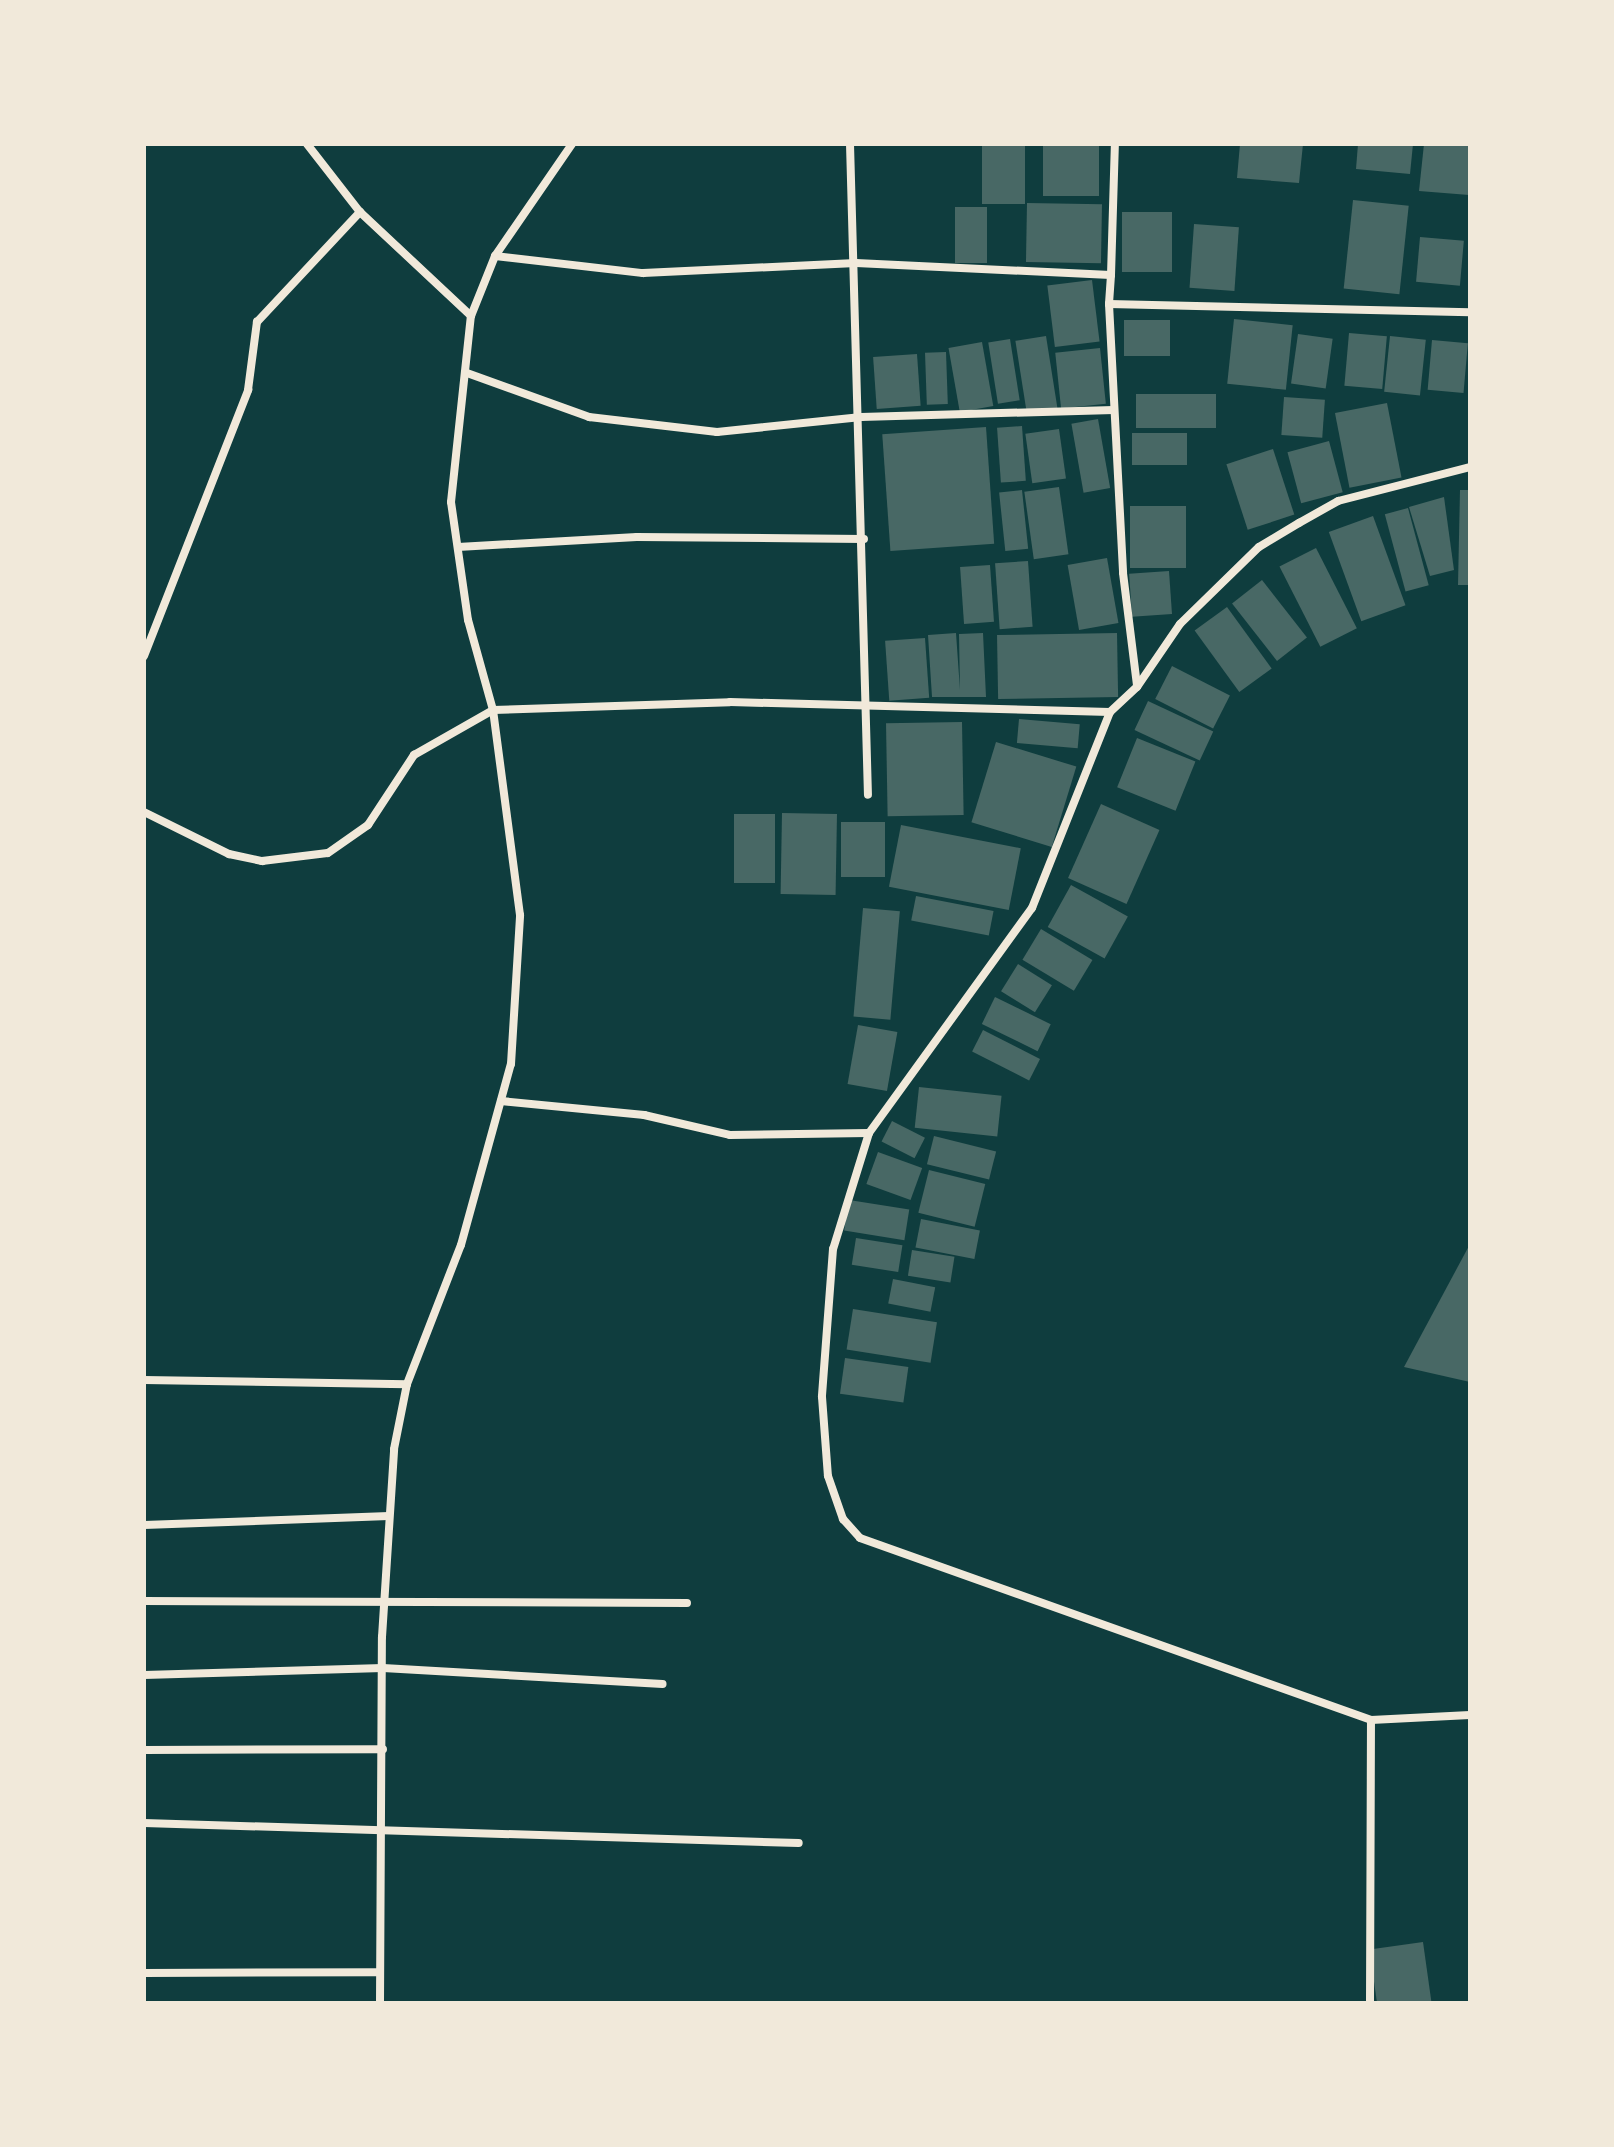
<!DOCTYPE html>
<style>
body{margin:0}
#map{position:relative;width:1614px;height:2147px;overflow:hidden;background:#0f3d3e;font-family:"Golos Text",sans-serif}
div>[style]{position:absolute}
.building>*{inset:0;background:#486865;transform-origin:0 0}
.minor>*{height:8px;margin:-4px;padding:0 4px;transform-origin:4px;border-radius:4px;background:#f1e9da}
span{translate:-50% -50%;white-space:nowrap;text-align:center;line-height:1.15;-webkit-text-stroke:6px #f1e9da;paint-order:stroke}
.frame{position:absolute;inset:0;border:146px solid #f1e9da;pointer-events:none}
</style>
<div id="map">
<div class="building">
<div style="left:982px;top:144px;width:43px;height:60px"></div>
<div style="left:1043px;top:144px;width:56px;height:52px"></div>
<div style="clip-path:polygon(1240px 144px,1303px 144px,1299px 183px,1237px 178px)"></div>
<div style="clip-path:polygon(1358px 144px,1413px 144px,1410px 174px,1356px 169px)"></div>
<div style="clip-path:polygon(1424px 144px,1470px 144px,1469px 195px,1419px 191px)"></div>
<div style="left:1353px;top:200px;width:56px;height:89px;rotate:6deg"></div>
<div style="left:1027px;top:203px;width:75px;height:59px;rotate:1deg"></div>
<div style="left:955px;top:207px;width:32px;height:56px"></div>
<div style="left:1122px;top:212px;width:50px;height:60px"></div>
<div style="left:1194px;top:224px;width:45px;height:64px;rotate:4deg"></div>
<div style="left:1420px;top:237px;width:44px;height:45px;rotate:5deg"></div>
<div style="left:1092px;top:280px;width:62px;height:45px;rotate:83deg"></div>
<div style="left:1234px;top:319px;width:59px;height:65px;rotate:6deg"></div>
<div style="left:1124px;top:320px;width:46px;height:36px"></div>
<div style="left:1349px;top:333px;width:38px;height:53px;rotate:5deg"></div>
<div style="left:1298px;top:334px;width:35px;height:50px;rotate:8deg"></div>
<div style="left:1046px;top:336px;width:73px;height:31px;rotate:81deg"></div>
<div style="left:1390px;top:336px;width:36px;height:56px;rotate:6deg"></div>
<div style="left:1010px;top:339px;width:62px;height:22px;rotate:81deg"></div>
<div style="left:1432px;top:340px;width:36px;height:50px;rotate:5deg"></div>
<div style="left:982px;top:342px;width:65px;height:34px;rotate:80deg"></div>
<div style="left:1100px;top:348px;width:56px;height:45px;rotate:84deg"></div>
<div style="left:946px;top:352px;width:52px;height:21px;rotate:88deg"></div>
<div style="left:917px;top:354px;width:52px;height:44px;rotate:86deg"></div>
<div style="left:1216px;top:394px;width:34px;height:80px;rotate:90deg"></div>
<div style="left:1284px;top:397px;width:41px;height:38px;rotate:4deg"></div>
<div style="left:1387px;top:403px;width:76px;height:53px;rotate:79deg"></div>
<div style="left:1098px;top:419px;width:70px;height:27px;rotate:80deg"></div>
<div style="left:1022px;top:426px;width:55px;height:25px;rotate:86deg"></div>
<div style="left:986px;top:427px;width:117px;height:104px;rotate:86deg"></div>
<div style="left:1059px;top:429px;width:50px;height:34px;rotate:82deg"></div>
<div style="left:1187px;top:433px;width:32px;height:55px;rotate:90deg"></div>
<div style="left:1329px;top:441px;width:53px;height:43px;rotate:75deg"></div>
<div style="left:1273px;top:449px;width:69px;height:49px;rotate:72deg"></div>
<div style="left:1059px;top:487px;width:68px;height:35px;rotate:82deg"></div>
<div style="left:1022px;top:490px;width:59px;height:23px;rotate:84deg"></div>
<div style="clip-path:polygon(1460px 490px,1470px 490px,1470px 585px,1458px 585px)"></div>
<div style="clip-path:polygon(1444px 497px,1454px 570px,1430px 576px,1409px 507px)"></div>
<div style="left:1130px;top:506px;width:56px;height:62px"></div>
<div style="left:1408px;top:508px;width:80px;height:24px;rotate:75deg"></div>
<div style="left:1373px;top:516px;width:95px;height:47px;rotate:70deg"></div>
<div style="left:1316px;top:548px;width:90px;height:41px;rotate:63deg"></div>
<div style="left:1107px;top:558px;width:66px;height:40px;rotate:80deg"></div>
<div style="left:1028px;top:561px;width:66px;height:33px;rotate:86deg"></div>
<div style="left:990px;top:565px;width:57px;height:30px;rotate:86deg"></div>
<div style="left:1169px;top:571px;width:43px;height:40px;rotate:86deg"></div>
<div style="left:1262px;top:580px;width:73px;height:38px;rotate:52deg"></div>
<div style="left:1227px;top:607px;width:76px;height:40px;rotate:54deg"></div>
<div style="clip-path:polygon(956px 633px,960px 690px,959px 634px,983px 633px,986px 697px,932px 697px,928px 635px)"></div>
<div style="left:1117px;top:633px;width:64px;height:120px;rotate:89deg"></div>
<div style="left:925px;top:638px;width:60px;height:40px;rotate:86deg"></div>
<div style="left:1172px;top:666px;width:65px;height:37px;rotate:27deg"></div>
<div style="left:1148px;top:701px;width:72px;height:32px;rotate:25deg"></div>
<div style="left:1019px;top:719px;width:61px;height:24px;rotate:5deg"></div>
<div style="left:962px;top:722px;width:93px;height:76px;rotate:89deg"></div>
<div style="left:1137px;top:738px;width:63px;height:53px;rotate:22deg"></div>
<div style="left:996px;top:742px;width:84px;height:84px;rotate:17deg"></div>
<div style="left:1101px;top:804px;width:64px;height:81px;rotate:24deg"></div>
<div style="left:782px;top:813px;width:55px;height:81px;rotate:1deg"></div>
<div style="left:734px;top:814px;width:41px;height:69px"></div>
<div style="left:841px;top:822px;width:44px;height:55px"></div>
<div style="left:901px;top:825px;width:122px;height:63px;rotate:11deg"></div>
<div style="left:1071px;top:885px;width:65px;height:48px;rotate:29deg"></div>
<div style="left:916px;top:896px;width:79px;height:25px;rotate:11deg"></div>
<div style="left:863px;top:908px;width:37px;height:109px;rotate:5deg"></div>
<div style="left:1041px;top:929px;width:60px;height:36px;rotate:31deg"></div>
<div style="left:1018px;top:964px;width:40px;height:32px;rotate:32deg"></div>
<div style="left:995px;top:997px;width:62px;height:30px;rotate:26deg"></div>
<div style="left:858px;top:1025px;width:40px;height:60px;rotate:10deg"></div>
<div style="left:983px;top:1030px;width:64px;height:24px;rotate:27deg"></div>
<div style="left:919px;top:1087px;width:83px;height:41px;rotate:6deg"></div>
<div style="left:892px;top:1121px;width:37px;height:23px;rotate:27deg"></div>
<div style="left:934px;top:1136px;width:64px;height:29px;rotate:14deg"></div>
<div style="left:878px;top:1152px;width:47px;height:34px;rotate:20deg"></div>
<div style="left:929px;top:1170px;width:58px;height:44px;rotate:14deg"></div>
<div style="left:849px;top:1200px;width:61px;height:31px;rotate:9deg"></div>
<div style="left:921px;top:1219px;width:60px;height:29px;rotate:11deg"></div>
<div style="left:856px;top:1238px;width:47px;height:27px;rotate:9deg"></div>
<div style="clip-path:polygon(1470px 1244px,1470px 1382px,1404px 1367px)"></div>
<div style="left:912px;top:1250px;width:43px;height:26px;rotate:9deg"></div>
<div style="left:893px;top:1279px;width:43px;height:25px;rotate:11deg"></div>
<div style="left:853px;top:1309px;width:85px;height:41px;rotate:9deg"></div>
<div style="left:845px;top:1358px;width:64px;height:36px;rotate:8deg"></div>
<div style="left:1423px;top:1942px;width:62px;height:54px;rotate:82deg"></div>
</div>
<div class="minor">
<div style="left:307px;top:144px;width:86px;rotate:52.1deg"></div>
<div style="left:360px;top:212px;width:152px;rotate:43.1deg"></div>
<div style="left:850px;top:144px;width:651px;rotate:88.42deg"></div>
<div style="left:495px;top:256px;width:149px;rotate:6.6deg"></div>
<div style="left:643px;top:273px;width:213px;rotate:-2.7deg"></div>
<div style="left:856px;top:263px;width:255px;rotate:2.7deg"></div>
<div style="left:1111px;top:275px;width:29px;rotate:94deg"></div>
<div style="left:1109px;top:304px;width:361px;rotate:1.3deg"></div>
<div style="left:1111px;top:275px;width:131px;rotate:-88.3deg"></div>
<div style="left:1109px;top:304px;width:269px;rotate:87deg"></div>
<div style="left:1123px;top:573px;width:114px;rotate:82.9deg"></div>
<div style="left:467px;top:373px;width:130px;rotate:19.8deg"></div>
<div style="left:589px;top:417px;width:129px;rotate:6.7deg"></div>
<div style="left:717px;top:432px;width:145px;rotate:-5.9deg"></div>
<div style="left:861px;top:417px;width:253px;rotate:-1.6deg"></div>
<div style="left:458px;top:547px;width:179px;rotate:-3.2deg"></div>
<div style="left:637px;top:537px;width:227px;rotate:0.5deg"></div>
<div style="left:144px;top:656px;width:286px;rotate:-68.6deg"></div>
<div style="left:248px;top:390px;width:69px;rotate:-82.5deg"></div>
<div style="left:257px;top:322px;width:151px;rotate:-46.9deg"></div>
<div style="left:144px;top:812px;width:95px;rotate:26.3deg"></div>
<div style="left:229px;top:854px;width:34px;rotate:12deg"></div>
<div style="left:262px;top:861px;width:66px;rotate:-6.9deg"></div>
<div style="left:328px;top:853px;width:49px;rotate:-35deg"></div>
<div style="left:368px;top:825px;width:84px;rotate:-56.7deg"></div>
<div style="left:414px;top:755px;width:91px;rotate:-29.7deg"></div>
<div style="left:493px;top:710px;width:237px;rotate:-1.9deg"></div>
<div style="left:730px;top:702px;width:380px;rotate:1.5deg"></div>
<div style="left:501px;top:1101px;width:144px;rotate:5.6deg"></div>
<div style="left:644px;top:1115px;width:88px;rotate:13.1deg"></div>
<div style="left:730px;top:1135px;width:139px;rotate:-0.8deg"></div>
<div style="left:869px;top:1133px;width:278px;rotate:-54.1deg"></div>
<div style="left:1032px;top:908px;width:211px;rotate:-68.3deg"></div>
<div style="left:1110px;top:712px;width:37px;rotate:-43deg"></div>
<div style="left:1137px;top:687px;width:76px;rotate:-55.7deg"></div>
<div style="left:1180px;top:624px;width:110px;rotate:-44.3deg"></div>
<div style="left:1259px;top:547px;width:47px;rotate:-31deg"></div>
<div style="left:1299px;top:523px;width:45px;rotate:-29.4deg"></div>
<div style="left:1338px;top:501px;width:136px;rotate:-14.4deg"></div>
<div style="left:869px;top:1133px;width:121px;rotate:107.2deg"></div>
<div style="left:833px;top:1249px;width:148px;rotate:94.3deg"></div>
<div style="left:822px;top:1397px;width:79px;rotate:85.7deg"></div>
<div style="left:828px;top:1476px;width:46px;rotate:70.8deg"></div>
<div style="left:843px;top:1519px;width:25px;rotate:48deg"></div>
<div style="left:860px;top:1538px;width:542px;rotate:19.6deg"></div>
<div style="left:1371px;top:1720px;width:99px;rotate:-2.9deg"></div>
<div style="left:144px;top:1380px;width:263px;rotate:0.9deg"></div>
<div style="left:144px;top:1525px;width:245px;rotate:-2.1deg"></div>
<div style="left:144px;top:1601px;width:543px;rotate:0.21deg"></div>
<div style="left:144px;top:1675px;width:239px;rotate:-1.7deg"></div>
<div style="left:383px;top:1668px;width:280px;rotate:3.3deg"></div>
<div style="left:144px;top:1750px;width:239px;rotate:-0.2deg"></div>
<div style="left:144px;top:1823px;width:655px;rotate:1.75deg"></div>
<div style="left:144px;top:1973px;width:236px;rotate:-0.2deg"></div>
<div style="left:380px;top:2003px;width:366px;rotate:-89.7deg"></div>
<div style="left:382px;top:1637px;width:188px;rotate:-86.3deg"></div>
<div style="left:394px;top:1449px;width:66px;rotate:-78.7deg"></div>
<div style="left:407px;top:1384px;width:149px;rotate:-68.8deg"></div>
<div style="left:461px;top:1245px;width:188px;rotate:-74.6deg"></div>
<div style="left:511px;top:1064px;width:149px;rotate:-86.5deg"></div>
<div style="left:520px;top:915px;width:207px;rotate:-97.5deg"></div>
<div style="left:493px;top:710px;width:93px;rotate:-105.5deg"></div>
<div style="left:468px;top:620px;width:119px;rotate:-98.2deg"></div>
<div style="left:451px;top:502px;width:187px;rotate:-83.9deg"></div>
<div style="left:471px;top:316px;width:65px;rotate:-68.2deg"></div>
<div style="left:495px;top:256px;width:136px;rotate:-55.5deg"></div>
<div style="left:1370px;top:2003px;width:283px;rotate:-89.8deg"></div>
</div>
<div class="frame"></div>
</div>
